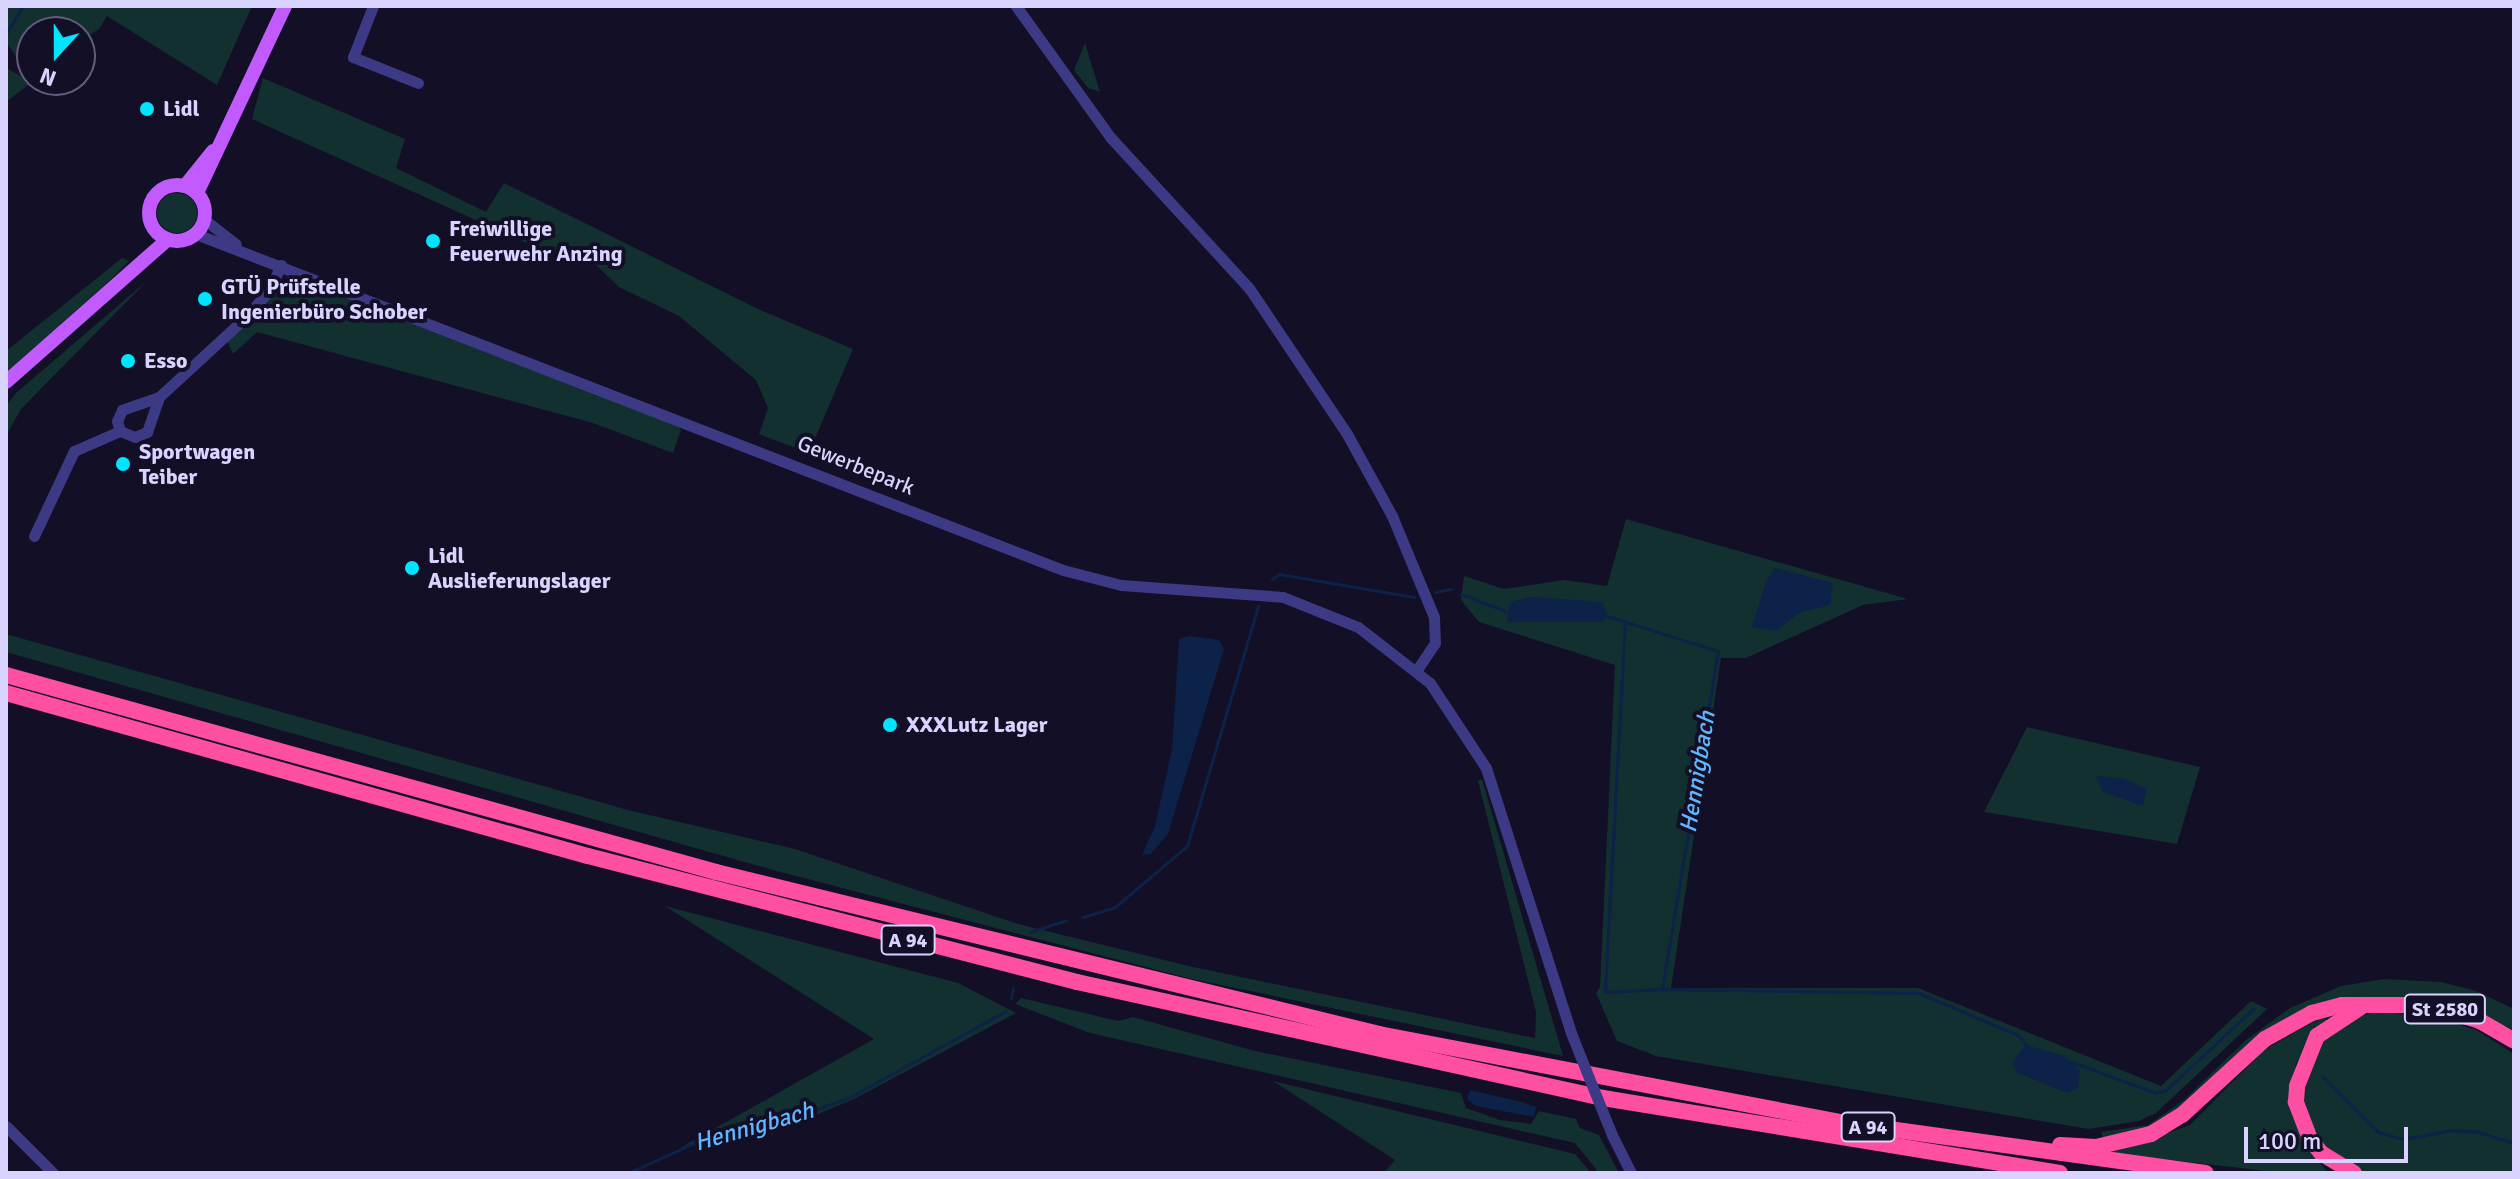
<!DOCTYPE html>
<meta charset="utf-8">
<style>
body{margin:0}
#map{position:relative;width:2520px;height:1179px;overflow:hidden;background:#130f26;font-family:Signika,sans-serif}
div>[style]{position:absolute}
.green>*{inset:0;background:#12302f}
.round{border-radius:50%}
.water>*{inset:0;background:#0c2248}
.stream>*{height:3px;margin:-1.5px;padding:0 1.5px;transform-origin:1.5px;border-radius:1.5px;background:#0c2248}
.minor>*{height:11px;margin:-5.5px;padding:0 5.5px;transform-origin:5.5px;border-radius:5.5px;background:#3d3a85}
.major>*{height:14px;margin:-7px;padding:0 7px;transform-origin:7px;border-radius:7px;background:#c25bff}
.major>.ring{margin:-7px;padding:0;box-sizing:content-box;background:none;border:14px solid #c25bff;border-radius:50%}
.highway>*{height:16px;margin:-8px;padding:0 8px;transform-origin:8px;border-radius:8px;background:#ff4fa3}
.minor-bridge>*{height:11px;margin:-5.5px;padding:0 5.5px;transform-origin:5.5px;border-radius:5.5px;background:#3d3a85}
.dots>*{width:22px;height:22px;translate:-50% -50%;box-sizing:border-box;border:4px solid #130f26;border-radius:50%}
span{translate:-50% -50%;white-space:nowrap;text-align:center;line-height:1.15;-webkit-text-stroke:8px #130f26;paint-order:stroke}
.shield-label span{padding:2px 6px;background:#130f26;border:2px solid;border-radius:6px;-webkit-text-stroke-width:0}
.shield-label{font-size:20px;color:#d9d4ff;font-weight:700}
.poi-label{font-size:22px;color:#d9d4ff;font-weight:700}
.left{translate:0 -50%;text-align:left}
.street-label{font-size:22px;color:#d9d4ff}
.water-label{font-size:24px;color:#62b6ff;font-style:italic}
.frame{position:absolute;inset:0;border:8px solid #d9d4ff;pointer-events:none}
.north{position:absolute;left:16px;top:16px;width:80px;height:80px;box-sizing:border-box;background:#130f26;border:2px solid #625e7d;border-radius:50%;rotate:201deg;font-size:22px;font-weight:700;line-height:32px;text-align:center;color:#d9d4ff}
.north::after{content:'';display:block;margin:auto;width:28px;height:36px;background:#00e5ff;clip-path:polygon(50% 0,100% 100%,50% 72%,0 100%)}
.scale{position:absolute;left:2244px;top:1127px;width:164px;height:36px;box-sizing:border-box;border:4px solid #d9d4ff;border-top:0;padding-left:10px;font-size:24px;line-height:28px;white-space:nowrap;color:#d9d4ff;-webkit-text-stroke:6px #130f26;paint-order:stroke}
</style>
<div id="map">
<div class="green">
<div style="clip-path:polygon(6px 6px,252px 6px,217px 85px,107px 16px,99px 29px,80px 41px,80px 32px,32px 32px,32px 70px,22px 65px,6px 42px)"></div>
<div style="clip-path:polygon(1085px 43px,1100px 92px,1088px 88px,1074px 70px)"></div>
<div style="clip-path:polygon(6px 68px,32px 82px,6px 102px)"></div>
<div style="clip-path:polygon(263px 78px,405px 139px,396px 168px,486px 212px,504px 183px,760px 310px,853px 349px,809px 453px,759px 434px,768px 408px,756px 380px,679px 316px,619px 287px,596px 265px,561px 252px,560px 258px,252px 119px)"></div>
<div class="round" style="left:157px;top:193px;width:40px;height:40px"></div>
<div style="clip-path:polygon(122px 258px,129px 261px,109px 281px,6px 373px,6px 351px)"></div>
<div style="clip-path:polygon(148px 280px,21px 409px,6px 436px,6px 406px,16px 393px)"></div>
<div style="clip-path:polygon(297px 280px,677px 425px,681px 430px,673px 453px,593px 423px,257px 332px,233px 354px,227px 341px,286px 281px)"></div>
<div style="clip-path:polygon(1626px 519px,1908px 599px,1863px 605px,1746px 658px,1721px 658px,1671px 988px,1918px 988px,2161px 1086px,2251px 1001px,2267px 1009px,2156px 1113px,2139px 1121px,2089px 1129px,1656px 1056px,1617px 1041px,1596px 993px,1600px 987px,1615px 665px,1479px 622px,1461px 600px,1464px 576px,1504px 589px,1564px 580px,1607px 586px)"></div>
<div style="clip-path:polygon(6px 634px,628px 810px,795px 849px,1018px 924px,1193px 967px,1535px 1038px,1536px 1012px,1478px 781px,1482px 779px,1563px 1056px,1192px 979px,773px 870px,6px 652px)"></div>
<div style="clip-path:polygon(2027px 727px,2200px 767px,2177px 844px,1984px 812px)"></div>
<div style="clip-path:polygon(665px 906px,958px 983px,1016px 1013px,854px 1099px,771px 1134px,680px 1148px,874px 1039px)"></div>
<div style="clip-path:polygon(2384px 979px,2441px 982px,2476px 991px,2514px 1009px,2514px 1030px,2441px 998px,2346px 999px,2309px 1012px,2153px 1130px,2104px 1139px,2101px 1132px,2148px 1125px,2184px 1100px,2246px 1040px,2290px 1008px,2341px 986px)"></div>
<div style="clip-path:polygon(1021px 998px,1118px 1021px,1133px 1017px,1255px 1051px,1461px 1093px,1466px 1108px,1500px 1120px,1531px 1124px,1539px 1111px,1576px 1119px,1580px 1128px,1599px 1135px,1619px 1173px,1599px 1173px,1575px 1143px,1090px 1033px,1015px 1004px)"></div>
<div style="clip-path:polygon(2381px 1012px,2442px 1019px,2478px 1031px,2514px 1054px,2514px 1173px,2360px 1173px,2320px 1147px,2300px 1094px,2320px 1043px,2356px 1016px)"></div>
<div style="clip-path:polygon(2325px 1016px,2327px 1023px,2297px 1061px,2290px 1088px,2304px 1141px,2328px 1173px,2283px 1173px,2111px 1153px,2190px 1125px,2264px 1050px)"></div>
<div style="clip-path:polygon(1273px 1081px,1575px 1154px,1591px 1173px,1384px 1173px,1395px 1160px)"></div>
</div>
<div class="water">
<div style="clip-path:polygon(1775px 568px,1833px 583px,1830px 605px,1801px 612px,1776px 631px,1752px 627px,1766px 581px)"></div>
<div style="clip-path:polygon(1532px 597px,1603px 602px,1607px 616px,1603px 622px,1507px 622px,1510px 602px)"></div>
<div style="clip-path:polygon(1189px 636px,1219px 640px,1224px 649px,1168px 834px,1151px 854px,1142px 855px,1155px 826px,1172px 749px,1179px 639px)"></div>
<div style="clip-path:polygon(2096px 776px,2123px 778px,2147px 789px,2143px 806px,2103px 792px)"></div>
<div style="clip-path:polygon(2026px 1045px,2064px 1056px,2080px 1070px,2078px 1088px,2067px 1093px,2016px 1072px,2012px 1063px)"></div>
<div style="clip-path:polygon(1470px 1090px,1522px 1102px,1536px 1107px,1534px 1117px,1476px 1106px,1467px 1099px)"></div>
</div>
<div class="stream">
<div style="left:6px;top:34px;width:33px;rotate:-59deg"></div>
<div style="left:1272px;top:579px;width:9px;rotate:-36deg"></div>
<div style="left:1279px;top:574px;width:137px;rotate:9.7deg"></div>
<div style="left:1435px;top:592px;width:16px;rotate:-11deg"></div>
<div style="left:1461px;top:594px;width:47px;rotate:21.1deg"></div>
<div style="left:1607px;top:616px;width:116px;rotate:17.5deg"></div>
<div style="left:1718px;top:651px;width:343px;rotate:99.4deg"></div>
<div style="left:1662px;top:989px;width:257px;rotate:0.9deg"></div>
<div style="left:1919px;top:993px;width:108px;rotate:23deg"></div>
<div style="left:2018px;top:1035px;width:13px;rotate:51deg"></div>
<div style="left:1625px;top:621px;width:372px;rotate:93.1deg"></div>
<div style="left:1605px;top:992px;width:57px;rotate:-3deg"></div>
<div style="left:1083px;top:917px;width:34px;rotate:-17deg"></div>
<div style="left:1115px;top:907px;width:94px;rotate:-40.3deg"></div>
<div style="left:1187px;top:846px;width:250px;rotate:-73.5deg"></div>
<div style="left:1030px;top:932px;width:38px;rotate:-18deg"></div>
<div style="left:1011px;top:998px;width:10px;rotate:-79deg"></div>
<div style="left:2069px;top:1061px;width:93px;rotate:20.2deg"></div>
<div style="left:2156px;top:1093px;width:10px;rotate:-17deg"></div>
<div style="left:2166px;top:1090px;width:119px;rotate:-43deg"></div>
<div style="left:2323px;top:1077px;width:78px;rotate:45deg"></div>
<div style="left:2378px;top:1132px;width:26px;rotate:16deg"></div>
<div style="left:2403px;top:1139px;width:50px;rotate:-10.4deg"></div>
<div style="left:2452px;top:1130px;width:26px;rotate:4deg"></div>
<div style="left:2478px;top:1132px;width:38px;rotate:17deg"></div>
<div style="left:628px;top:1173px;width:85px;rotate:-24.4deg"></div>
<div style="left:705px;top:1138px;width:59px;rotate:-8.8deg"></div>
<div style="left:763px;top:1129px;width:93px;rotate:-20.2deg"></div>
<div style="left:850px;top:1097px;width:178px;rotate:-28.9deg"></div>
</div>
<div class="minor">
<div style="left:373px;top:6px;width:55px;rotate:111.4deg"></div>
<div style="left:353px;top:57px;width:70px;rotate:21.8deg"></div>
<div style="left:1016px;top:6px;width:163px;rotate:54.3deg"></div>
<div style="left:1111px;top:138px;width:204px;rotate:47.4deg"></div>
<div style="left:1249px;top:288px;width:176px;rotate:56.1deg"></div>
<div style="left:1347px;top:434px;width:94px;rotate:61.2deg"></div>
<div style="left:1392px;top:516px;width:109px;rotate:67.4deg"></div>
<div style="left:1434px;top:617px;width:26px;rotate:88deg"></div>
<div style="left:1435px;top:643px;width:32px;rotate:124deg"></div>
<div style="left:205px;top:220px;width:39px;rotate:38deg"></div>
<div style="left:196px;top:234px;width:930px;rotate:21.18deg"></div>
<div style="left:1063px;top:570px;width:60px;rotate:14.5deg"></div>
<div style="left:1121px;top:585px;width:162px;rotate:4.2deg"></div>
<div style="left:1283px;top:597px;width:81px;rotate:21.8deg"></div>
<div style="left:1358px;top:627px;width:91px;rotate:37.9deg"></div>
<div style="left:1430px;top:683px;width:102px;rotate:56.6deg"></div>
<div style="left:1486px;top:768px;width:278px;rotate:72.2deg"></div>
<div style="left:159px;top:397px;width:39px;rotate:161deg"></div>
<div style="left:122px;top:410px;width:12px;rotate:114deg"></div>
<div style="left:117px;top:421px;width:10px;rotate:73deg"></div>
<div style="left:120px;top:431px;width:16px;rotate:22deg"></div>
<div style="left:135px;top:437px;width:13px;rotate:-23deg"></div>
<div style="left:147px;top:432px;width:37px;rotate:-71deg"></div>
<div style="left:159px;top:397px;width:117px;rotate:-42.6deg"></div>
<div style="left:245px;top:318px;width:35px;rotate:-49deg"></div>
<div style="left:268px;top:292px;width:30px;rotate:-64deg"></div>
<div style="left:34px;top:536px;width:94px;rotate:-64.8deg"></div>
<div style="left:74px;top:451px;width:50px;rotate:-23.5deg"></div>
<div style="left:6px;top:1126px;width:66px;rotate:45deg"></div>
<div style="left:1612px;top:1135px;width:42px;rotate:63.4deg"></div>
</div>
<div class="major">
<div class="ring" style="left:149px;top:185px;width:42px;height:42px"></div>
<div style="left:185px;top:186px;width:45px;rotate:-51.3deg"></div>
<div style="left:197px;top:193px;width:207px;rotate:-64.8deg"></div>
<div style="left:6px;top:382px;width:216px;rotate:-41.4deg"></div>
</div>
<div class="highway">
<div style="left:6px;top:675px;width:737px;rotate:15.51deg"></div>
<div style="left:716px;top:872px;width:683px;rotate:13.73deg"></div>
<div style="left:1379px;top:1034px;width:482px;rotate:10.8deg"></div>
<div style="left:1853px;top:1124px;width:356px;rotate:7.9deg"></div>
<div style="left:6px;top:693px;width:604px;rotate:15.65deg"></div>
<div style="left:588px;top:856px;width:505px;rotate:14.45deg"></div>
<div style="left:1077px;top:982px;width:539px;rotate:12.44deg"></div>
<div style="left:1603px;top:1098px;width:463px;rotate:9.3deg"></div>
<div style="left:2060px;top:1145px;width:36px;rotate:3deg"></div>
<div style="left:2096px;top:1147px;width:57px;rotate:-13.3deg"></div>
<div style="left:2151px;top:1134px;width:36px;rotate:-32deg"></div>
<div style="left:2182px;top:1115px;width:113px;rotate:-42.5deg"></div>
<div style="left:2265px;top:1039px;width:54px;rotate:-29deg"></div>
<div style="left:2312px;top:1013px;width:31px;rotate:-15deg"></div>
<div style="left:2342px;top:1005px;width:85px"></div>
<div style="left:2427px;top:1005px;width:55px;rotate:16.8deg"></div>
<div style="left:2480px;top:1021px;width:39px;rotate:30deg"></div>
<div style="left:2354px;top:1173px;width:37px;rotate:-149deg"></div>
<div style="left:2322px;top:1154px;width:19px;rotate:-129deg"></div>
<div style="left:2310px;top:1139px;width:40px;rotate:-111deg"></div>
<div style="left:2296px;top:1102px;width:16px;rotate:-86deg"></div>
<div style="left:2297px;top:1086px;width:54px;rotate:-68.2deg"></div>
<div style="left:2317px;top:1036px;width:53px;rotate:-33.4deg"></div>
</div>
<div class="minor-bridge">
<div style="left:1571px;top:1033px;width:110px;rotate:68.1deg"></div>
</div>
<div class="dots">
<div style="left:147px;top:109px;background:#00e5ff"></div>
<div style="left:433px;top:241px;background:#00e5ff"></div>
<div style="left:205px;top:299px;background:#00e5ff"></div>
<div style="left:128px;top:361px;background:#00e5ff"></div>
<div style="left:123px;top:464px;background:#00e5ff"></div>
<div style="left:412px;top:568px;background:#00e5ff"></div>
<div style="left:890px;top:725px;background:#00e5ff"></div>
</div>
<div class="shield-label">
<span style="left:908px;top:940px">A 94</span>
<span style="left:2445px;top:1009px">St 2580</span>
<span style="left:1868px;top:1127px">A 94</span>
</div>
<div class="poi-label">
<span class="left" style="left:163px;top:109px">Lidl</span>
<span class="left" style="left:449px;top:241px">Freiwillige<br>Feuerwehr Anzing</span>
<span class="left" style="left:221px;top:299px">GTÜ Prüfstelle<br>Ingenierbüro Schober</span>
<span class="left" style="left:144px;top:361px">Esso</span>
<span class="left" style="left:139px;top:464px">Sportwagen<br>Teiber</span>
<span class="left" style="left:428px;top:568px">Lidl<br>Auslieferungslager</span>
<span class="left" style="left:906px;top:725px">XXXLutz Lager</span>
</div>
<div class="street-label">
<span style="left:856px;top:465px;rotate:22deg">Gewerbepark</span>
</div>
<div class="water-label">
<span style="left:1698px;top:772px;rotate:-81deg">Hennigbach</span>
<span style="left:754px;top:1127px;rotate:-16deg">Hennigbach</span>
</div>
<div class="frame"></div>
<div class="north">N</div>
<div class="scale">100 m</div>
</div>
